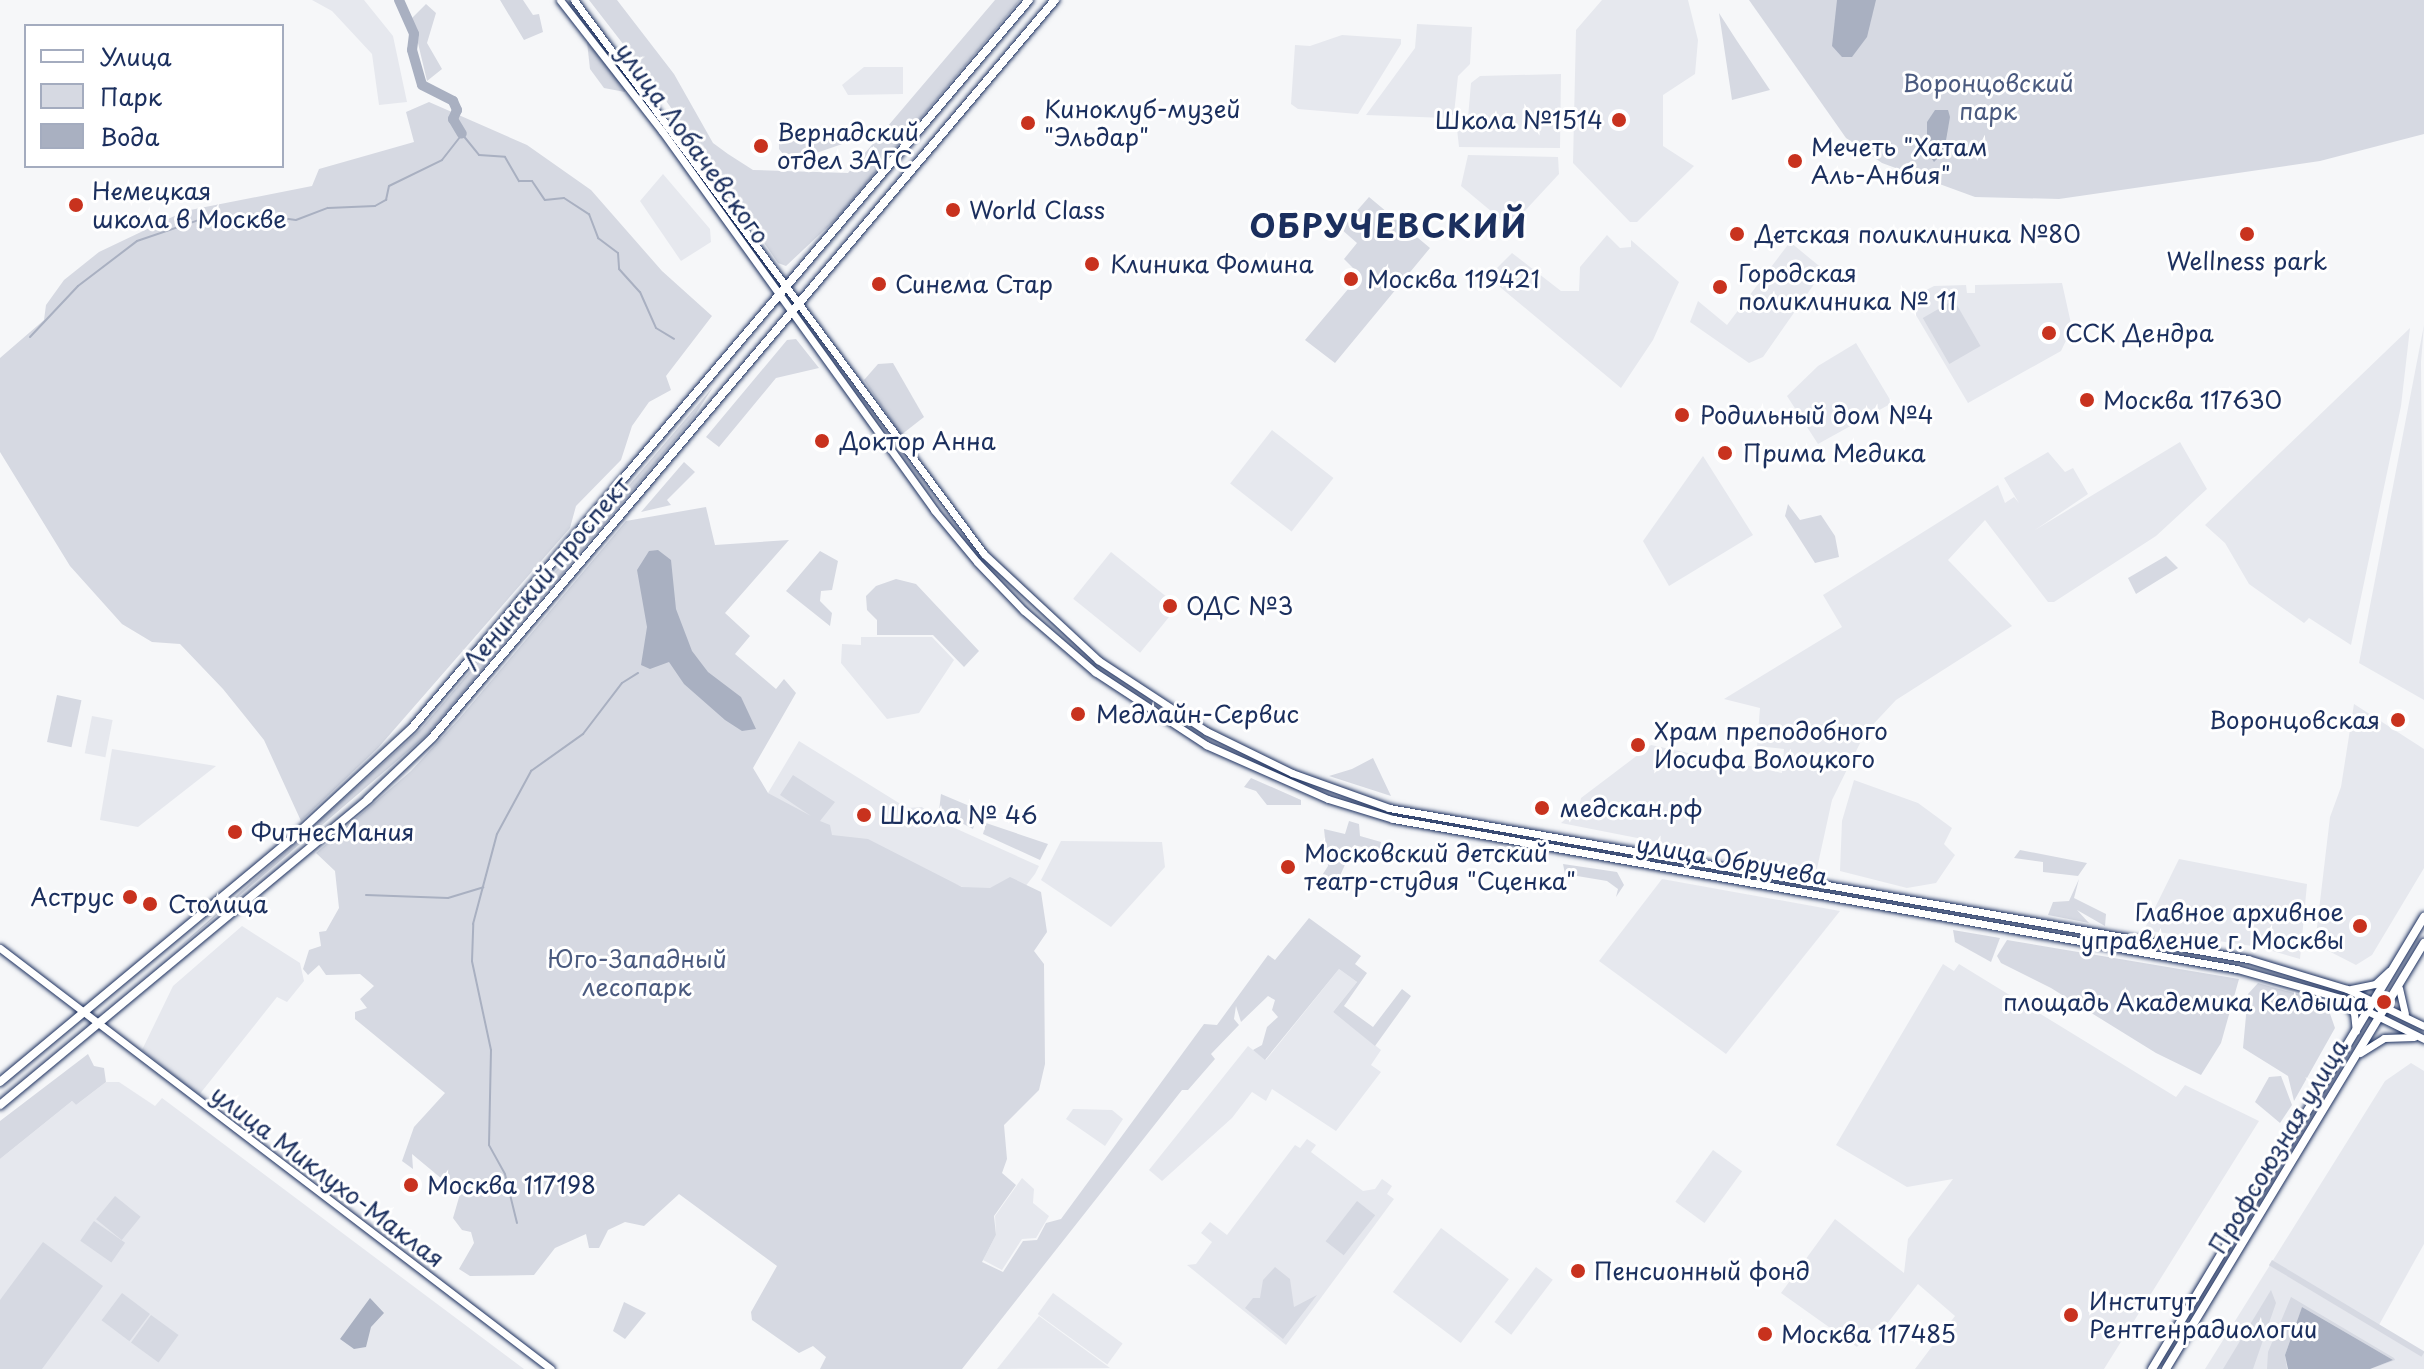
<!DOCTYPE html>
<meta charset="utf-8">
<style>
body{margin:0}
#map{position:relative;width:2424px;height:1369px;overflow:hidden;background:#f6f7f9;font-family:"Playpen Sans",sans-serif}
div>[style]{position:absolute}
.built>*{inset:0;background:#e6e8ee;transform-origin:0 0}
.green>*{inset:0;background:#d6d9e2;transform-origin:0 0}
.water>*{inset:0;background:#a9b0c1}
.stream>*{height:2px;margin:-1px;padding:0 1px;transform-origin:1px;border-radius:1px;background:#a9b0c1}
.river>*{height:10px;margin:-5px;padding:0 5px;transform-origin:5px;border-radius:5px;background:#a9b0c1}
.roads{filter:drop-shadow(0 0 2px #1b2f5e) drop-shadow(0 0 2px #1b2f5e)}
.secondary>*{height:7px;margin:-3.5px;padding:0 3.5px;transform-origin:3.5px;border-radius:3.5px;background:#fff}
.primary>*{height:8px;margin:-4px;padding:0 4px;transform-origin:4px;border-radius:4px;background:#fff}
.dots>*{width:22px;height:22px;translate:-50% -50%;box-sizing:border-box;border:4px solid #fff;border-radius:50%}
span{translate:-50% -50%;white-space:nowrap;text-align:center;line-height:1.15;-webkit-text-stroke:6px #fff;paint-order:stroke}
.park-label{font-size:24px;color:#4a5a7f}
.poi-label{font-size:24px;color:#1b2f5e}
.left{translate:0 -50%;text-align:left}
.right{translate:-100% -50%;text-align:right}
.street-label{font-size:24px;color:#1b2f5e}
.district-label{font-size:32px;color:#1b2f5e;font-weight:700;letter-spacing:2px}
.legend{position:absolute;left:24px;top:24px;width:260px;height:144px;box-sizing:border-box;background:#fff;border:2px solid #a4acbf;margin:0;padding:10px 14px;list-style:none;font-size:24px;color:#1b2f5e}
.legend li{display:flex;align-items:center;gap:16px;height:40px}
.legend b{width:40px;border:2px solid #a4acbf}
</style>
<div id="map">
<div class="built">
<div style="clip-path:polygon(312px 0,364px 0,393px 36px,407px 102px,379px 105px,372px 54px,332px 11px)"></div>
<div style="clip-path:polygon(1602px 0,1688px 0,1698px 40px,1695px 74px,1663px 95px,1663px 146px,1694px 166px,1637px 222px,1630px 222px,1573px 163px,1576px 30px)"></div>
<div style="clip-path:polygon(1417px 24px,1472px 27px,1470px 64px,1458px 76px,1454px 114px,1446px 118px,1366px 115px,1415px 48px)"></div>
<div style="clip-path:polygon(1342px 35px,1401px 39px,1401px 44px,1358px 114px,1298px 109px,1291px 104px,1295px 45px,1310px 46px)"></div>
<div style="clip-path:polygon(864px 67px,903px 67px,903px 94px,848px 95px,842px 85px)"></div>
<div style="clip-path:polygon(1561px 74px,1560px 148px,1459px 147px,1457px 129px,1468px 118px,1471px 83px,1480px 76px)"></div>
<div style="clip-path:polygon(1468px 155px,1558px 157px,1559px 174px,1510px 227px,1461px 186px)"></div>
<div style="clip-path:polygon(663px 174px,710px 229px,711px 242px,681px 261px,640px 201px)"></div>
<div style="clip-path:polygon(1607px 235px,1620px 248px,1631px 247px,1631px 240px,1679px 282px,1653px 340px,1621px 388px,1488px 277px,1512px 253px,1561px 291px,1579px 291px,1580px 267px)"></div>
<div style="clip-path:polygon(1790px 242px,1824px 270px,1763px 357px,1749px 363px,1690px 322px,1698px 301px,1727px 325px)"></div>
<div style="clip-path:polygon(2062px 283px,2072px 328px,2061px 351px,1968px 403px,1907px 300px,1934px 286px,1966px 285px,1967px 293px,1975px 293px,1975px 285px)"></div>
<div style="clip-path:polygon(2424px 325px,2421px 362px,2424px 700px,2359px 663px)"></div>
<div style="clip-path:polygon(2410px 328px,2401px 406px,2351px 645px,2309px 618px,2304px 623px,2249px 584px,2225px 543px,2205px 525px)"></div>
<div style="clip-path:polygon(1856px 343px,1892px 403px,1818px 444px,1787px 396px,1818px 366px)"></div>
<div style="left:1272px;top:430px;width:78px;height:68px;rotate:38deg"></div>
<div style="clip-path:polygon(2180px 442px,2207px 489px,2156px 536px,2054px 602px,2048px 602px,1985px 520px,1948px 560px,2012px 626px,1896px 700px,1865px 733px,1832px 800px,1816px 873px,1561px 823px,1579px 808px,1581px 798px,1651px 745px,1782px 773px,1784px 749px,1757px 746px,1760px 708px,1724px 699px,1842px 627px,1823px 595px,1998px 485px,2005px 503px,2014px 497px,2019px 503px,2004px 478px,2048px 452px,2065px 472px,2073px 468px,2088px 494px,2035px 530px)"></div>
<div style="clip-path:polygon(1703px 456px,1753px 535px,1669px 586px,1643px 541px)"></div>
<div style="left:1111px;top:552px;width:86px;height:60px;rotate:39deg"></div>
<div style="clip-path:polygon(861px 637px,932px 637px,954px 660px,919px 713px,887px 719px,841px 663px,842px 644px,861px 645px)"></div>
<div style="clip-path:polygon(2354px 704px,2424px 749px,2424px 868px,2372px 955px,2356px 965px,2315px 944px,2330px 817px,2341px 787px)"></div>
<div style="left:92px;top:716px;width:21px;height:38px;rotate:11deg"></div>
<div style="clip-path:polygon(799px 741px,907px 808px,922px 807px,937px 820px,1039px 866px,1035px 874px,1021px 892px,968px 889px,821px 833px,768px 793px)"></div>
<div style="clip-path:polygon(112px 749px,216px 766px,138px 827px,100px 820px)"></div>
<div style="clip-path:polygon(1854px 780px,1918px 803px,1952px 828px,1944px 844px,1955px 855px,1936px 883px,1907px 888px,1840px 871px,1842px 821px)"></div>
<div style="clip-path:polygon(1061px 841px,1162px 842px,1165px 867px,1111px 927px,1041px 880px)"></div>
<div style="clip-path:polygon(2179px 859px,2307px 884px,2300px 959px,2259px 947px,2144px 930px)"></div>
<div style="clip-path:polygon(1662px 879px,1840px 911px,1726px 1054px,1599px 961px)"></div>
<div style="clip-path:polygon(242px 926px,300px 963px,304px 981px,287px 1002px,277px 997px,199px 1095px,142px 1050px,173px 986px)"></div>
<div style="clip-path:polygon(1943px 964px,1954px 971px,1959px 964px,2176px 1097px,2185px 1085px,2259px 1121px,2104px 1369px,1915px 1369px,1955px 1316px,1918px 1284px,1883px 1329px,1876px 1326px,1857px 1347px,1781px 1293px,1835px 1219px,1904px 1273px,1908px 1239px,1953px 1179px,1907px 1187px,1836px 1145px)"></div>
<div style="clip-path:polygon(1339px 969px,1357px 982px,1333px 1012px,1381px 1050px,1371px 1065px,1381px 1072px,1336px 1131px,1272px 1089px,1266px 1101px,1252px 1092px,1232px 1118px,1162px 1181px,1149px 1170px,1248px 1046px,1266px 1060px)"></div>
<div style="clip-path:polygon(2411px 1063px,2424px 1071px,2424px 1244px,2379px 1325px,2424px 1352px,2424px 1369px,2205px 1369px,2385px 1081px)"></div>
<div style="clip-path:polygon(106px 1082px,119px 1082px,155px 1106px,162px 1098px,524px 1369px,0 1369px,0 1159px,72px 1101px,76px 1105px)"></div>
<div style="clip-path:polygon(1073px 1109px,1112px 1110px,1123px 1119px,1105px 1146px,1066px 1119px)"></div>
<div style="clip-path:polygon(1307px 1139px,1316px 1145px,1311px 1152px,1363px 1191px,1375px 1189px,1382px 1179px,1392px 1186px,1387px 1194px,1394px 1199px,1286px 1345px,1187px 1265px,1196px 1264px,1212px 1242px,1201px 1233px,1210px 1222px,1227px 1235px,1295px 1145px,1300px 1148px)"></div>
<div style="left:1713px;top:1150px;width:36px;height:64px;rotate:36deg"></div>
<div style="clip-path:polygon(1022px 1178px,1034px 1189px,1033px 1203px,1049px 1216px,1036px 1238px,1022px 1239px,1002px 1270px,983px 1260px,996px 1235px,995px 1216px)"></div>
<div style="left:1441px;top:1228px;width:85px;height:80px;rotate:37deg"></div>
<div style="left:1536px;top:1267px;width:21px;height:69px;rotate:37deg"></div>
<div style="left:1053px;top:1293px;width:86px;height:26px;rotate:36deg"></div>
<div style="clip-path:polygon(1039px 1316px,1110px 1368px,997px 1369px)"></div>
</div>
<div class="green">
<div style="clip-path:polygon(500px 0,523px 0,533px 15px,539px 14px,543px 32px,524px 40px)"></div>
<div style="clip-path:polygon(589px 0,617px 0,674px 74px,713px 143px,728px 154px,753px 170px,848px 173px,995px 0,1020px 0,836px 219px,786px 266px,778px 263px,658px 89px)"></div>
<div style="clip-path:polygon(1749px 0,2424px 0,2424px 134px,2320px 161px,2059px 199px,1975px 197px,1882px 163px,1846px 138px)"></div>
<div style="clip-path:polygon(426px 4px,436px 13px,427px 43px,442px 69px,427px 81px,412px 18px)"></div>
<div style="clip-path:polygon(1719px 13px,1737px 41px,1770px 90px,1732px 100px)"></div>
<div style="clip-path:polygon(587px 42px,625px 89px,625px 92px,604px 88px,590px 69px)"></div>
<div style="clip-path:polygon(429px 102px,527px 145px,591px 190px,662px 271px,712px 316px,666px 376px,671px 390px,649px 402px,632px 426px,621px 460px,576px 506px,570px 528px,378px 748px,301px 821px,264px 740px,223px 689px,180px 644px,152px 642px,122px 624px,70px 566px,0 452px,0 358px,44px 320px,46px 305px,64px 280px,99px 252px,185px 211px,312px 186px,319px 169px,414px 142px,406px 112px)"></div>
<div style="clip-path:polygon(848px 131px,848px 142px,799px 159px,788px 160px,779px 149px,779px 137px,788px 132px)"></div>
<div style="clip-path:polygon(1369px 197px,1430px 248px,1335px 363px,1305px 340px,1360px 275px,1344px 259px,1357px 243px,1341px 229px)"></div>
<div style="left:1954px;top:300px;width:53px;height:36px;rotate:60deg"></div>
<div style="clip-path:polygon(796px 339px,819px 368px,776px 378px,719px 447px,706px 437px,787px 340px)"></div>
<div style="clip-path:polygon(893px 363px,924px 417px,901px 435px,864px 380px,878px 364px)"></div>
<div style="clip-path:polygon(713px 387px,693px 418px,427px 735px,175px 951px,421px 729px)"></div>
<div style="clip-path:polygon(684px 462px,695px 472px,667px 500px,671px 505px,641px 512px)"></div>
<div style="clip-path:polygon(1788px 504px,1800px 520px,1821px 515px,1835px 536px,1839px 557px,1815px 563px,1785px 516px)"></div>
<div style="clip-path:polygon(706px 507px,715px 545px,789px 540px,725px 613px,750px 636px,735px 654px,776px 689px,784px 679px,796px 693px,753px 768px,768px 793px,811px 816px,780px 795px,793px 775px,835px 802px,820px 821px,830px 825px,832px 835px,868px 839px,962px 887px,990px 888px,1010px 877px,1041px 892px,1047px 932px,1034px 951px,1044px 964px,1045px 1064px,1039px 1090px,1004px 1125px,1007px 1159px,1002px 1173px,1016px 1185px,994px 1216px,996px 1235px,982px 1262px,1003px 1272px,1023px 1241px,1037px 1240px,1046px 1223px,1061px 1219px,1204px 1024px,1217px 1025px,1268px 955px,1275px 960px,1309px 918px,1361px 956px,1355px 964px,1367px 973px,1344px 1006px,1373px 1027px,1402px 989px,1411px 996px,1375px 1046px,1333px 1012px,1357px 982px,1339px 969px,1265px 1060px,1253px 1050px,1262px 1045px,1267px 1027px,1278px 1017px,1272px 1010px,1275px 1000px,1268px 996px,1241px 1022px,1236px 1006px,1234px 1019px,1239px 1025px,1211px 1054px,1215px 1059px,1188px 1090px,1182px 1090px,962px 1369px,820px 1369px,826px 1357px,813px 1346px,799px 1353px,752px 1320px,751px 1312px,777px 1266px,679px 1194px,644px 1226px,625px 1222px,608px 1230px,599px 1248px,589px 1248px,586px 1234px,555px 1248px,534px 1275px,470px 1276px,459px 1269px,474px 1243px,471px 1232px,462px 1230px,453px 1218px,460px 1194px,412px 1154px,413px 1169px,402px 1161px,414px 1127px,445px 1093px,355px 1019px,355px 1012px,367px 1008px,360px 999px,374px 986px,360px 974px,326px 975px,319px 965px,308px 975px,303px 969px,309px 950px,321px 946px,319px 932px,326px 931px,339px 908px,335px 871px,316px 853px,411px 771px,459px 719px,626px 521px)"></div>
<div style="clip-path:polygon(820px 551px,838px 561px,832px 590px,821px 591px,820px 601px,832px 613px,830px 626px,786px 591px)"></div>
<div style="clip-path:polygon(2166px 556px,2178px 568px,2136px 594px,2128px 578px)"></div>
<div style="clip-path:polygon(896px 579px,916px 584px,979px 651px,964px 667px,933px 635px,877px 635px,877px 620px,867px 610px,866px 596px,876px 586px)"></div>
<div style="left:57px;top:695px;width:25px;height:48px;rotate:12deg"></div>
<div style="clip-path:polygon(1373px 758px,1391px 796px,1329px 776px,1352px 769px)"></div>
<div style="clip-path:polygon(1251px 778px,1301px 800px,1301px 805px,1267px 805px,1256px 791px,1244px 787px)"></div>
<div style="clip-path:polygon(941px 794px,979px 810px,973px 829px,939px 811px)"></div>
<div style="clip-path:polygon(1349px 821px,1359px 824px,1360px 836px,1381px 842px,1379px 851px,1354px 845px,1333px 891px,1316px 885px,1328px 866px,1324px 829px,1345px 834px)"></div>
<div style="clip-path:polygon(986px 823px,1048px 844px,1040px 860px,983px 834px)"></div>
<div style="clip-path:polygon(2020px 850px,2087px 863px,2078px 876px,2043px 872px,2043px 862px,2014px 858px)"></div>
<div style="clip-path:polygon(1563px 864px,1617px 872px,1624px 885px,1616px 897px,1618px 889px,1607px 881px,1565px 874px)"></div>
<div style="clip-path:polygon(2079px 879px,2074px 898px,2106px 914px,2105px 926px,2077px 910px,2089px 923px,2048px 915px,2053px 902px,2069px 901px)"></div>
<div style="clip-path:polygon(1953px 930px,2000px 938px,1991px 962px,1955px 942px)"></div>
<div style="clip-path:polygon(2007px 940px,2239px 979px,2221px 1043px,2201px 1075px,2156px 1053px,2051px 988px,2001px 963px,1997px 956px)"></div>
<div style="clip-path:polygon(2258px 983px,2326px 1002px,2335px 1028px,2294px 1101px,2288px 1076px,2243px 1048px,2248px 994px)"></div>
<div style="clip-path:polygon(88px 1054px,94px 1066px,104px 1068px,106px 1082px,76px 1105px,72px 1101px,0 1159px,0 1121px)"></div>
<div style="clip-path:polygon(2281px 1076px,2292px 1105px,2280px 1123px,2255px 1102px,2269px 1077px)"></div>
<div style="left:115px;top:1196px;width:33px;height:30px;rotate:39deg"></div>
<div style="left:1357px;top:1201px;width:23px;height:51px;rotate:38deg"></div>
<div style="left:94px;top:1221px;width:38px;height:24px;rotate:35deg"></div>
<div style="clip-path:polygon(43px 1242px,103px 1286px,42px 1369px,0 1369px,0 1300px)"></div>
<div style="left:2272px;top:1260px;width:178px;height:6px;rotate:31deg"></div>
<div style="clip-path:polygon(1275px 1267px,1290px 1279px,1294px 1307px,1317px 1295px,1283px 1339px,1245px 1308px,1253px 1298px,1260px 1298px,1263px 1280px)"></div>
<div style="clip-path:polygon(2271px 1290px,2276px 1303px,2253px 1369px,2223px 1369px)"></div>
<div style="left:122px;top:1293px;width:35px;height:34px;rotate:37deg"></div>
<div style="clip-path:polygon(2291px 1297px,2394px 1358px,2395px 1360px,2371px 1369px,2393px 1360px,2302px 1307px,2285px 1355px,2287px 1369px,2267px 1369px,2268px 1352px)"></div>
<div style="clip-path:polygon(624px 1302px,646px 1313px,625px 1339px,613px 1331px)"></div>
<div style="left:151px;top:1315px;width:34px;height:34px;rotate:36deg"></div>
</div>
<div class="water">
<div style="clip-path:polygon(1837px 0,1876px 0,1867px 37px,1852px 57px,1842px 57px,1832px 46px)"></div>
<div style="clip-path:polygon(1935px 110px,1948px 110px,1950px 117px,1944px 152px,1934px 162px,1927px 152px,1927px 122px)"></div>
<div style="clip-path:polygon(658px 550px,671px 560px,676px 609px,692px 651px,708px 672px,741px 697px,756px 729px,742px 731px,725px 720px,684px 684px,669px 662px,650px 669px,641px 665px,647px 627px,637px 570px,649px 551px)"></div>
<div style="clip-path:polygon(370px 1298px,384px 1313px,371px 1327px,366px 1347px,354px 1349px,340px 1339px)"></div>
<div style="clip-path:polygon(2302px 1307px,2369px 1346px,2393px 1360px,2370px 1369px,2288px 1369px,2285px 1355px)"></div>
</div>
<div class="stream">
<div style="left:30px;top:337px;width:70px;rotate:-46.7deg"></div>
<div style="left:78px;top:286px;width:74px;rotate:-37.3deg"></div>
<div style="left:137px;top:241px;width:72px;rotate:-18.7deg"></div>
<div style="left:205px;top:218px;width:28px;rotate:8deg"></div>
<div style="left:233px;top:222px;width:23px;rotate:-20deg"></div>
<div style="left:255px;top:214px;width:41px;rotate:8.3deg"></div>
<div style="left:296px;top:220px;width:34px;rotate:-21deg"></div>
<div style="left:328px;top:208px;width:47px;rotate:-2.4deg"></div>
<div style="left:375px;top:206px;width:13px;rotate:-29deg"></div>
<div style="left:386px;top:200px;width:14px;rotate:-78deg"></div>
<div style="left:389px;top:186px;width:59px;rotate:-26.1deg"></div>
<div style="left:442px;top:160px;width:33px;rotate:-52deg"></div>
<div style="left:462px;top:134px;width:27px;rotate:51deg"></div>
<div style="left:479px;top:155px;width:26px;rotate:4deg"></div>
<div style="left:505px;top:157px;width:28px;rotate:60deg"></div>
<div style="left:519px;top:181px;width:13px"></div>
<div style="left:532px;top:181px;width:23px;rotate:56deg"></div>
<div style="left:545px;top:200px;width:19px;rotate:-6deg"></div>
<div style="left:564px;top:198px;width:30px;rotate:33deg"></div>
<div style="left:589px;top:214px;width:26px;rotate:69deg"></div>
<div style="left:598px;top:238px;width:25px;rotate:37deg"></div>
<div style="left:618px;top:253px;width:16px;rotate:86deg"></div>
<div style="left:619px;top:269px;width:31px;rotate:48deg"></div>
<div style="left:640px;top:292px;width:39px;rotate:66deg"></div>
<div style="left:656px;top:328px;width:21px;rotate:31deg"></div>
<div style="left:366px;top:895px;width:82px;rotate:2.1deg"></div>
<div style="left:448px;top:898px;width:37px;rotate:-17deg"></div>
<div style="left:517px;top:1223px;width:50px;rotate:-103.8deg"></div>
<div style="left:505px;top:1174px;width:33px;rotate:-119deg"></div>
<div style="left:489px;top:1145px;width:95px;rotate:-88.8deg"></div>
<div style="left:491px;top:1050px;width:91px;rotate:-102.1deg"></div>
<div style="left:472px;top:961px;width:37px;rotate:-88deg"></div>
<div style="left:473px;top:924px;width:93px;rotate:-75.1deg"></div>
<div style="left:497px;top:834px;width:72px;rotate:-61.6deg"></div>
<div style="left:531px;top:771px;width:64px;rotate:-35.4deg"></div>
<div style="left:583px;top:734px;width:64px;rotate:-52.6deg"></div>
<div style="left:622px;top:683px;width:19px;rotate:-32deg"></div>
</div>
<div class="river">
<div style="left:399px;top:0;width:37px;rotate:66deg"></div>
<div style="left:414px;top:34px;width:16px;rotate:97deg"></div>
<div style="left:412px;top:50px;width:36px;rotate:74deg"></div>
<div style="left:422px;top:85px;width:35px;rotate:27deg"></div>
<div style="left:453px;top:101px;width:10px;rotate:66deg"></div>
<div style="left:457px;top:110px;width:10px;rotate:114deg"></div>
<div style="left:453px;top:119px;width:17px;rotate:59deg"></div>
</div>
<div class="roads">
<div class="secondary">
<div style="left:560px;top:0;width:166px;rotate:52.1deg"></div>
<div style="left:662px;top:131px;width:467px;rotate:54.3deg"></div>
<div style="left:934px;top:510px;width:67px;rotate:50.4deg"></div>
<div style="left:977px;top:562px;width:68px;rotate:46.2deg"></div>
<div style="left:1024px;top:611px;width:94px;rotate:40.7deg"></div>
<div style="left:1095px;top:672px;width:133px;rotate:33.3deg"></div>
<div style="left:1206px;top:745px;width:133px;rotate:23.9deg"></div>
<div style="left:1328px;top:799px;width:68px;rotate:17.1deg"></div>
<div style="left:1393px;top:819px;width:857px;rotate:10.08deg"></div>
<div style="left:2237px;top:969px;width:108px;rotate:15.6deg"></div>
<div style="left:2341px;top:998px;width:93px;rotate:26.3deg"></div>
<div style="left:574px;top:0;width:689px;rotate:53.5deg"></div>
<div style="left:984px;top:554px;width:156px;rotate:42.9deg"></div>
<div style="left:1098px;top:660px;width:129px;rotate:33.3deg"></div>
<div style="left:1206px;top:731px;width:96px;rotate:26deg"></div>
<div style="left:1292px;top:773px;width:103px;rotate:19.8deg"></div>
<div style="left:1389px;top:808px;width:872px;rotate:9.97deg"></div>
<div style="left:2248px;top:959px;width:103px;rotate:16.9deg"></div>
<div style="left:2347px;top:989px;width:85px;rotate:25.7deg"></div>
<div style="left:0;top:948px;width:693px;rotate:37.38deg"></div>
<div style="left:2399px;top:988px;width:26px;rotate:77deg"></div>
<div style="left:2351px;top:989px;width:25px;rotate:-12deg"></div>
<div style="left:2375px;top:984px;width:19px;rotate:-43deg"></div>
<div style="left:2345px;top:1003px;width:13px;rotate:48deg"></div>
<div style="left:2354px;top:1013px;width:18px;rotate:84deg"></div>
<div style="left:2360px;top:1053px;width:28px;rotate:-32deg"></div>
<div style="left:2384px;top:1038px;width:30px;rotate:-2deg"></div>
</div>
<div class="primary">
<div style="left:0;top:1082px;width:384px;rotate:-39.8deg"></div>
<div style="left:295px;top:836px;width:159px;rotate:-42.7deg"></div>
<div style="left:412px;top:728px;width:954px;rotate:-49.72deg"></div>
<div style="left:0;top:1105px;width:479px;rotate:-39.7deg"></div>
<div style="left:368px;top:799px;width:88px;rotate:-43.6deg"></div>
<div style="left:432px;top:738px;width:966px;rotate:-49.83deg"></div>
<div style="left:2152px;top:1369px;width:528px;rotate:-58.96deg"></div>
<div style="left:2166px;top:1369px;width:498px;rotate:-58.8deg"></div>
</div>
</div>
<div class="dots">
<div style="left:1619px;top:120px;background:#c8321e"></div>
<div style="left:1028px;top:123px;background:#c8321e"></div>
<div style="left:761px;top:146px;background:#c8321e"></div>
<div style="left:1795px;top:161px;background:#c8321e"></div>
<div style="left:76px;top:205px;background:#c8321e"></div>
<div style="left:953px;top:210px;background:#c8321e"></div>
<div style="left:1737px;top:234px;background:#c8321e"></div>
<div style="left:2247px;top:234px;background:#c8321e"></div>
<div style="left:1092px;top:264px;background:#c8321e"></div>
<div style="left:1351px;top:279px;background:#c8321e"></div>
<div style="left:879px;top:284px;background:#c8321e"></div>
<div style="left:1720px;top:287px;background:#c8321e"></div>
<div style="left:2049px;top:333px;background:#c8321e"></div>
<div style="left:2087px;top:400px;background:#c8321e"></div>
<div style="left:1682px;top:415px;background:#c8321e"></div>
<div style="left:822px;top:441px;background:#c8321e"></div>
<div style="left:1725px;top:453px;background:#c8321e"></div>
<div style="left:1170px;top:606px;background:#c8321e"></div>
<div style="left:1078px;top:714px;background:#c8321e"></div>
<div style="left:2398px;top:720px;background:#c8321e"></div>
<div style="left:1638px;top:745px;background:#c8321e"></div>
<div style="left:1542px;top:808px;background:#c8321e"></div>
<div style="left:864px;top:815px;background:#c8321e"></div>
<div style="left:235px;top:832px;background:#c8321e"></div>
<div style="left:1288px;top:867px;background:#c8321e"></div>
<div style="left:130px;top:897px;background:#c8321e"></div>
<div style="left:150px;top:904px;background:#c8321e"></div>
<div style="left:2360px;top:926px;background:#c8321e"></div>
<div style="left:2384px;top:1002px;background:#c8321e"></div>
<div style="left:411px;top:1185px;background:#c8321e"></div>
<div style="left:1578px;top:1271px;background:#c8321e"></div>
<div style="left:2071px;top:1315px;background:#c8321e"></div>
<div style="left:1765px;top:1334px;background:#c8321e"></div>
</div>
<div class="park-label">
<span style="left:1988px;top:97px">Воронцовский<br>парк</span>
<span style="left:637px;top:973px">Юго-Западный<br>лесопарк</span>
</div>
<div class="poi-label">
<span class="left" style="left:1044px;top:123px">Киноклуб-музей<br>"Эльдар"</span>
<span class="right" style="left:1603px;top:120px">Школа №1514</span>
<span class="left" style="left:777px;top:146px">Вернадский<br>отдел ЗАГС</span>
<span class="left" style="left:1811px;top:161px">Мечеть "Хатам<br>Аль-Анбия"</span>
<span class="left" style="left:92px;top:205px">Немецкая<br>школа в Москве</span>
<span class="left" style="left:969px;top:210px">World Class</span>
<span class="left" style="left:1755px;top:234px">Детская поликлиника №80</span>
<span style="left:2247px;top:261px">Wellness park</span>
<span class="left" style="left:1110px;top:264px">Клиника Фомина</span>
<span class="left" style="left:1738px;top:287px">Городская<br>поликлиника № 11</span>
<span class="left" style="left:1367px;top:279px">Москва 119421</span>
<span class="left" style="left:895px;top:284px">Синема Стар</span>
<span class="left" style="left:2065px;top:333px">ССК Дендра</span>
<span class="left" style="left:2103px;top:400px">Москва 117630</span>
<span class="left" style="left:1700px;top:415px">Родильный дом №4</span>
<span class="left" style="left:840px;top:441px">Доктор Анна</span>
<span class="left" style="left:1743px;top:453px">Прима Медика</span>
<span class="left" style="left:1186px;top:606px">ОДС №3</span>
<span class="left" style="left:1096px;top:714px">Медлайн-Сервис</span>
<span class="right" style="left:2380px;top:720px">Воронцовская</span>
<span class="left" style="left:1654px;top:745px">Храм преподобного<br>Иосифа Волоцкого</span>
<span class="left" style="left:1560px;top:808px">медскан.рф</span>
<span class="left" style="left:880px;top:815px">Школа № 46</span>
<span class="left" style="left:251px;top:832px">ФитнесМания</span>
<span class="left" style="left:1304px;top:867px">Московский детский<br>театр-студия "Сценка"</span>
<span class="right" style="left:114px;top:897px">Аструс</span>
<span class="left" style="left:168px;top:904px">Столица</span>
<span class="right" style="left:2344px;top:926px">Главное архивное<br>управление г. Москвы</span>
<span class="right" style="left:2368px;top:1002px">площадь Академика Келдыша</span>
<span class="left" style="left:427px;top:1185px">Москва 117198</span>
<span class="left" style="left:1594px;top:1271px">Пенсионный фонд</span>
<span class="left" style="left:2089px;top:1315px">Институт<br>Рентгенрадиологии</span>
<span class="left" style="left:1781px;top:1334px">Москва 117485</span>
</div>
<div class="street-label">
<span style="left:693px;top:143px;rotate:54deg">улица Лобачевского</span>
<span style="left:546px;top:573px;rotate:-50deg">Ленинский проспект</span>
<span style="left:1732px;top:860px;rotate:10deg">улица Обручева</span>
<span style="left:2278px;top:1146px;rotate:-59deg">Профсоюзная улица</span>
<span style="left:328px;top:1176px;rotate:37deg">улица Миклухо-Маклая</span>
</div>
<div class="district-label">
<span style="left:1389px;top:225px">ОБРУЧЕВСКИЙ</span>
</div>
<ul class="legend">
<li><b style="height:10px;background:#fff"></b>Улица</li>
<li><b style="height:22px;background:#d6d9e2"></b>Парк</li>
<li><b style="height:22px;background:#a9b0c1"></b>Вода</li>
</ul>
</div>
